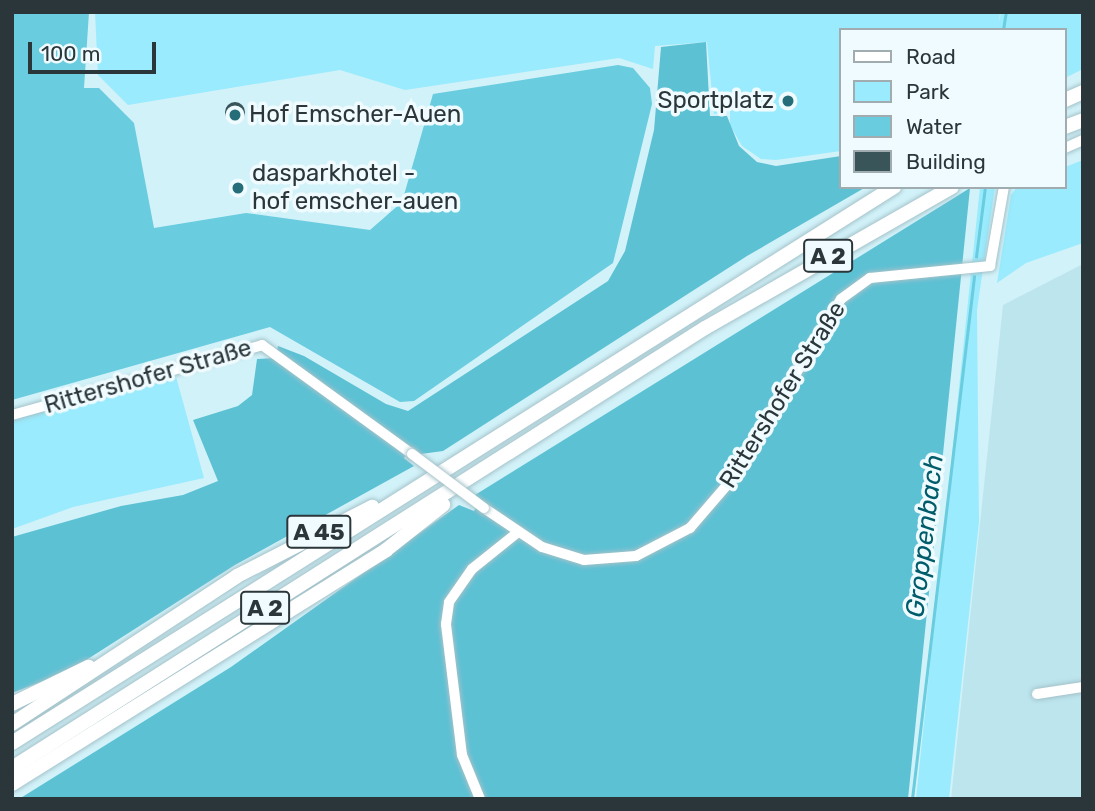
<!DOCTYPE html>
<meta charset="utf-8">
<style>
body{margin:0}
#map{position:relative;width:1095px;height:811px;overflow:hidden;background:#d2f2f9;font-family:Rubik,sans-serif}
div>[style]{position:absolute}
.built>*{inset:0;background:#bde5ee}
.green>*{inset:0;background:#99ebfd}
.forest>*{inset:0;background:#5dc1d4}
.water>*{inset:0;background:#69ccdf}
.stream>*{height:2.5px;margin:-1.25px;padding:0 1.25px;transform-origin:1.25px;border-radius:1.25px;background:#69ccdf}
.building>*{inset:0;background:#39555a}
.round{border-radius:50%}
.roads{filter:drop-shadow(0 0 2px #a4c2c9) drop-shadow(0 0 2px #a4c2c9)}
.minor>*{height:10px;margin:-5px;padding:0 5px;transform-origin:5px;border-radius:5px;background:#fff}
.highway>*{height:14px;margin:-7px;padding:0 7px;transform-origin:7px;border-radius:7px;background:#fff}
.bridges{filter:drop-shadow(0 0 2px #a4c2c9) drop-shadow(0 0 2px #a4c2c9)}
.minor-bridge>*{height:10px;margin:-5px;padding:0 5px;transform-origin:5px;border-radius:5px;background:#fff}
.dots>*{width:19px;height:19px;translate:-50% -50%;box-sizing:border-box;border:4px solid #effbfe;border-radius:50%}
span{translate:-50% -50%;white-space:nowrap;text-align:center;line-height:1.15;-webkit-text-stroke:7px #effbfe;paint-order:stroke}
.shield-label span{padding:2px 5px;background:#effbfe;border:2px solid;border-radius:5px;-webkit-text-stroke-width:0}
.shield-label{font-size:23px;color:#2a3639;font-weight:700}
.poi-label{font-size:24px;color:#2a3639}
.right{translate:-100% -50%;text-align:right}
.left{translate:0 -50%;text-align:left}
.street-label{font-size:24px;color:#2a3639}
.water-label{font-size:26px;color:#005c6a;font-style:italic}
.frame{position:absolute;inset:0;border:14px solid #2a3639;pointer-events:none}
.legend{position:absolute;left:839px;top:28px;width:228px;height:161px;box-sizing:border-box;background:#effbfe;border:2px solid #a0acaf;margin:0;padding:9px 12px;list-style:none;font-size:21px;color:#2a3639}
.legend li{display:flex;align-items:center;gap:14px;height:35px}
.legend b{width:35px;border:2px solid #a0acaf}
.scale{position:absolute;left:28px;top:42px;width:128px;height:32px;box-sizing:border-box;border:4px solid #2a3639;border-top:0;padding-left:9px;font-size:21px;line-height:24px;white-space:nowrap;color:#2a3639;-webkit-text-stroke:5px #effbfe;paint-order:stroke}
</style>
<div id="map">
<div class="built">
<div style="clip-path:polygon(1083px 264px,1083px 799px,951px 799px,1003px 305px)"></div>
</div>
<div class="green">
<div style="clip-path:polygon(95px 12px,1000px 12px,999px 22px,1001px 12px,1083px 12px,1083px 69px,1065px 78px,1065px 30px,841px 30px,841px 151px,776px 160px,761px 159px,742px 146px,730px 125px,730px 111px,714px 114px,707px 42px,655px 46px,653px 69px,619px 58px,405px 90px,340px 70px,128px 105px,98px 75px)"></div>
<div style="clip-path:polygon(1083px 160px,1083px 243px,1026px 263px,997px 283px,1011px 195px,1017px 187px,1065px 187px,1065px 167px)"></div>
<div style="clip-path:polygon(980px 187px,995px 187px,977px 310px,979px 522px,949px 799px,916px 799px)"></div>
<div style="clip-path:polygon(175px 373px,204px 478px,73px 507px,12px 529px,12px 420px)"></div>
</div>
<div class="forest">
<div style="clip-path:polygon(706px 42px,710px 116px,727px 116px,739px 146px,757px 162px,776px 166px,841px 156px,841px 187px,866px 187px,747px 256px,443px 451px,421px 454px,413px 447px,404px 458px,414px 466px,235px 565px,69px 671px,12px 693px,12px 537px,121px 506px,183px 495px,218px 481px,193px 420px,238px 406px,252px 395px,257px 359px,275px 358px,278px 346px,304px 356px,386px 404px,408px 411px,608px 281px,625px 251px,654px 130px,661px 47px)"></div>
<div style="clip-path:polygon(970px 188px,908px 799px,19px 799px,231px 667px,459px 505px,474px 511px,481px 500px,475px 495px)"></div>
</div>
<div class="water">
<div style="clip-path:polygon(12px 12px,89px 12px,84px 88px,99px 88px,134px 123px,154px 228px,246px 213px,370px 230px,402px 202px,433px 94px,618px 65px,633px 68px,650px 88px,652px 104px,613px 263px,414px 401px,400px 402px,270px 327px,12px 400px)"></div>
</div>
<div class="stream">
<div style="left:1003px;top:30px;width:18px;rotate:-81deg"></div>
<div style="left:976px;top:257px;width:71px;rotate:-82.7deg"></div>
<div style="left:912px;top:799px;width:526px;rotate:-83.23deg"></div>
</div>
<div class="building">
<div class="round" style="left:225px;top:102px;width:20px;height:20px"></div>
</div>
<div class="roads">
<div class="minor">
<div style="left:1065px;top:148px;width:20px;rotate:-24deg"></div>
<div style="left:12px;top:415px;width:260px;rotate:-15.6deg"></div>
<div style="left:262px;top:345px;width:185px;rotate:36deg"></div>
<div style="left:484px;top:508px;width:70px;rotate:33.9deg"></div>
<div style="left:542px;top:547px;width:44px;rotate:17.2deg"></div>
<div style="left:584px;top:560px;width:52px;rotate:-4.4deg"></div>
<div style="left:636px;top:556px;width:61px;rotate:-27.4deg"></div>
<div style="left:690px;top:528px;width:66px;rotate:-49.3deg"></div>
<div style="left:733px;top:478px;width:209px;rotate:-58.9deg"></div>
<div style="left:841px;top:299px;width:36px;rotate:-36deg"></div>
<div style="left:870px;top:278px;width:121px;rotate:-5.7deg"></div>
<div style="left:990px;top:266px;width:80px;rotate:-80deg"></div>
<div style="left:1037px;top:694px;width:47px;rotate:-8.7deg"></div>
<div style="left:480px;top:799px;width:48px;rotate:-112.2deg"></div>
<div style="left:462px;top:755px;width:132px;rotate:-97deg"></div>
<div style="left:446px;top:624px;width:22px;rotate:-82deg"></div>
<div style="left:449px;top:602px;width:40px;rotate:-55.1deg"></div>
<div style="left:472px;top:569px;width:59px;rotate:-38.8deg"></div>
</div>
<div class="highway">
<div style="left:1065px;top:100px;width:20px;rotate:-24deg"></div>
<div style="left:1065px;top:127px;width:19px;rotate:-21deg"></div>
<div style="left:12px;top:704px;width:85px;rotate:-26deg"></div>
<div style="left:12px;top:724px;width:269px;rotate:-33.3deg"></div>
<div style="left:237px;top:576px;width:152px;rotate:-27.1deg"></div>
<div style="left:12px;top:743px;width:1043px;rotate:-32.23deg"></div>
<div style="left:12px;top:768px;width:821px;rotate:-32.41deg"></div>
<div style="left:705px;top:328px;width:284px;rotate:-29.7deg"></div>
<div style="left:12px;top:784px;width:441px;rotate:-32deg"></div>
<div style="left:386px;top:550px;width:73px;rotate:-38.3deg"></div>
</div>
</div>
<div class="bridges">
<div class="minor-bridge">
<div style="left:412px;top:454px;width:90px;rotate:36.9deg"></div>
</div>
</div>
<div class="dots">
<div style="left:788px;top:101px;background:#266d7a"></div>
<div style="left:235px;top:115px;background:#266d7a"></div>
<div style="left:238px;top:188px;background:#266d7a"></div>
</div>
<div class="shield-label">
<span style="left:828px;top:256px">A 2</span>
<span style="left:319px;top:532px">A 45</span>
<span style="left:265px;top:608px">A 2</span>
</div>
<div class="poi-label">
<span class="right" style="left:774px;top:101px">Sportplatz</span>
<span class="left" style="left:249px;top:115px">Hof Emscher-Auen</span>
<span class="left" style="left:252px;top:188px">dasparkhotel -<br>hof emscher-auen</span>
</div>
<div class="street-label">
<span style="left:148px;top:377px;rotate:-16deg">Rittershofer Straße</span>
<span style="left:783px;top:395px;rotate:-58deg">Rittershofer Straße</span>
</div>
<div class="water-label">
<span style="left:925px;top:536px;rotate:-83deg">Groppenbach</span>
</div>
<div class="frame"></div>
<ul class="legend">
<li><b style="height:9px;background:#fff"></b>Road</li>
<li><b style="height:19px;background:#99ebfd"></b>Park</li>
<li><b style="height:19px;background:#69ccdf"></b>Water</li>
<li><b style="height:19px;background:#39555a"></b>Building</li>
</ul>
<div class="scale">100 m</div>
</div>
